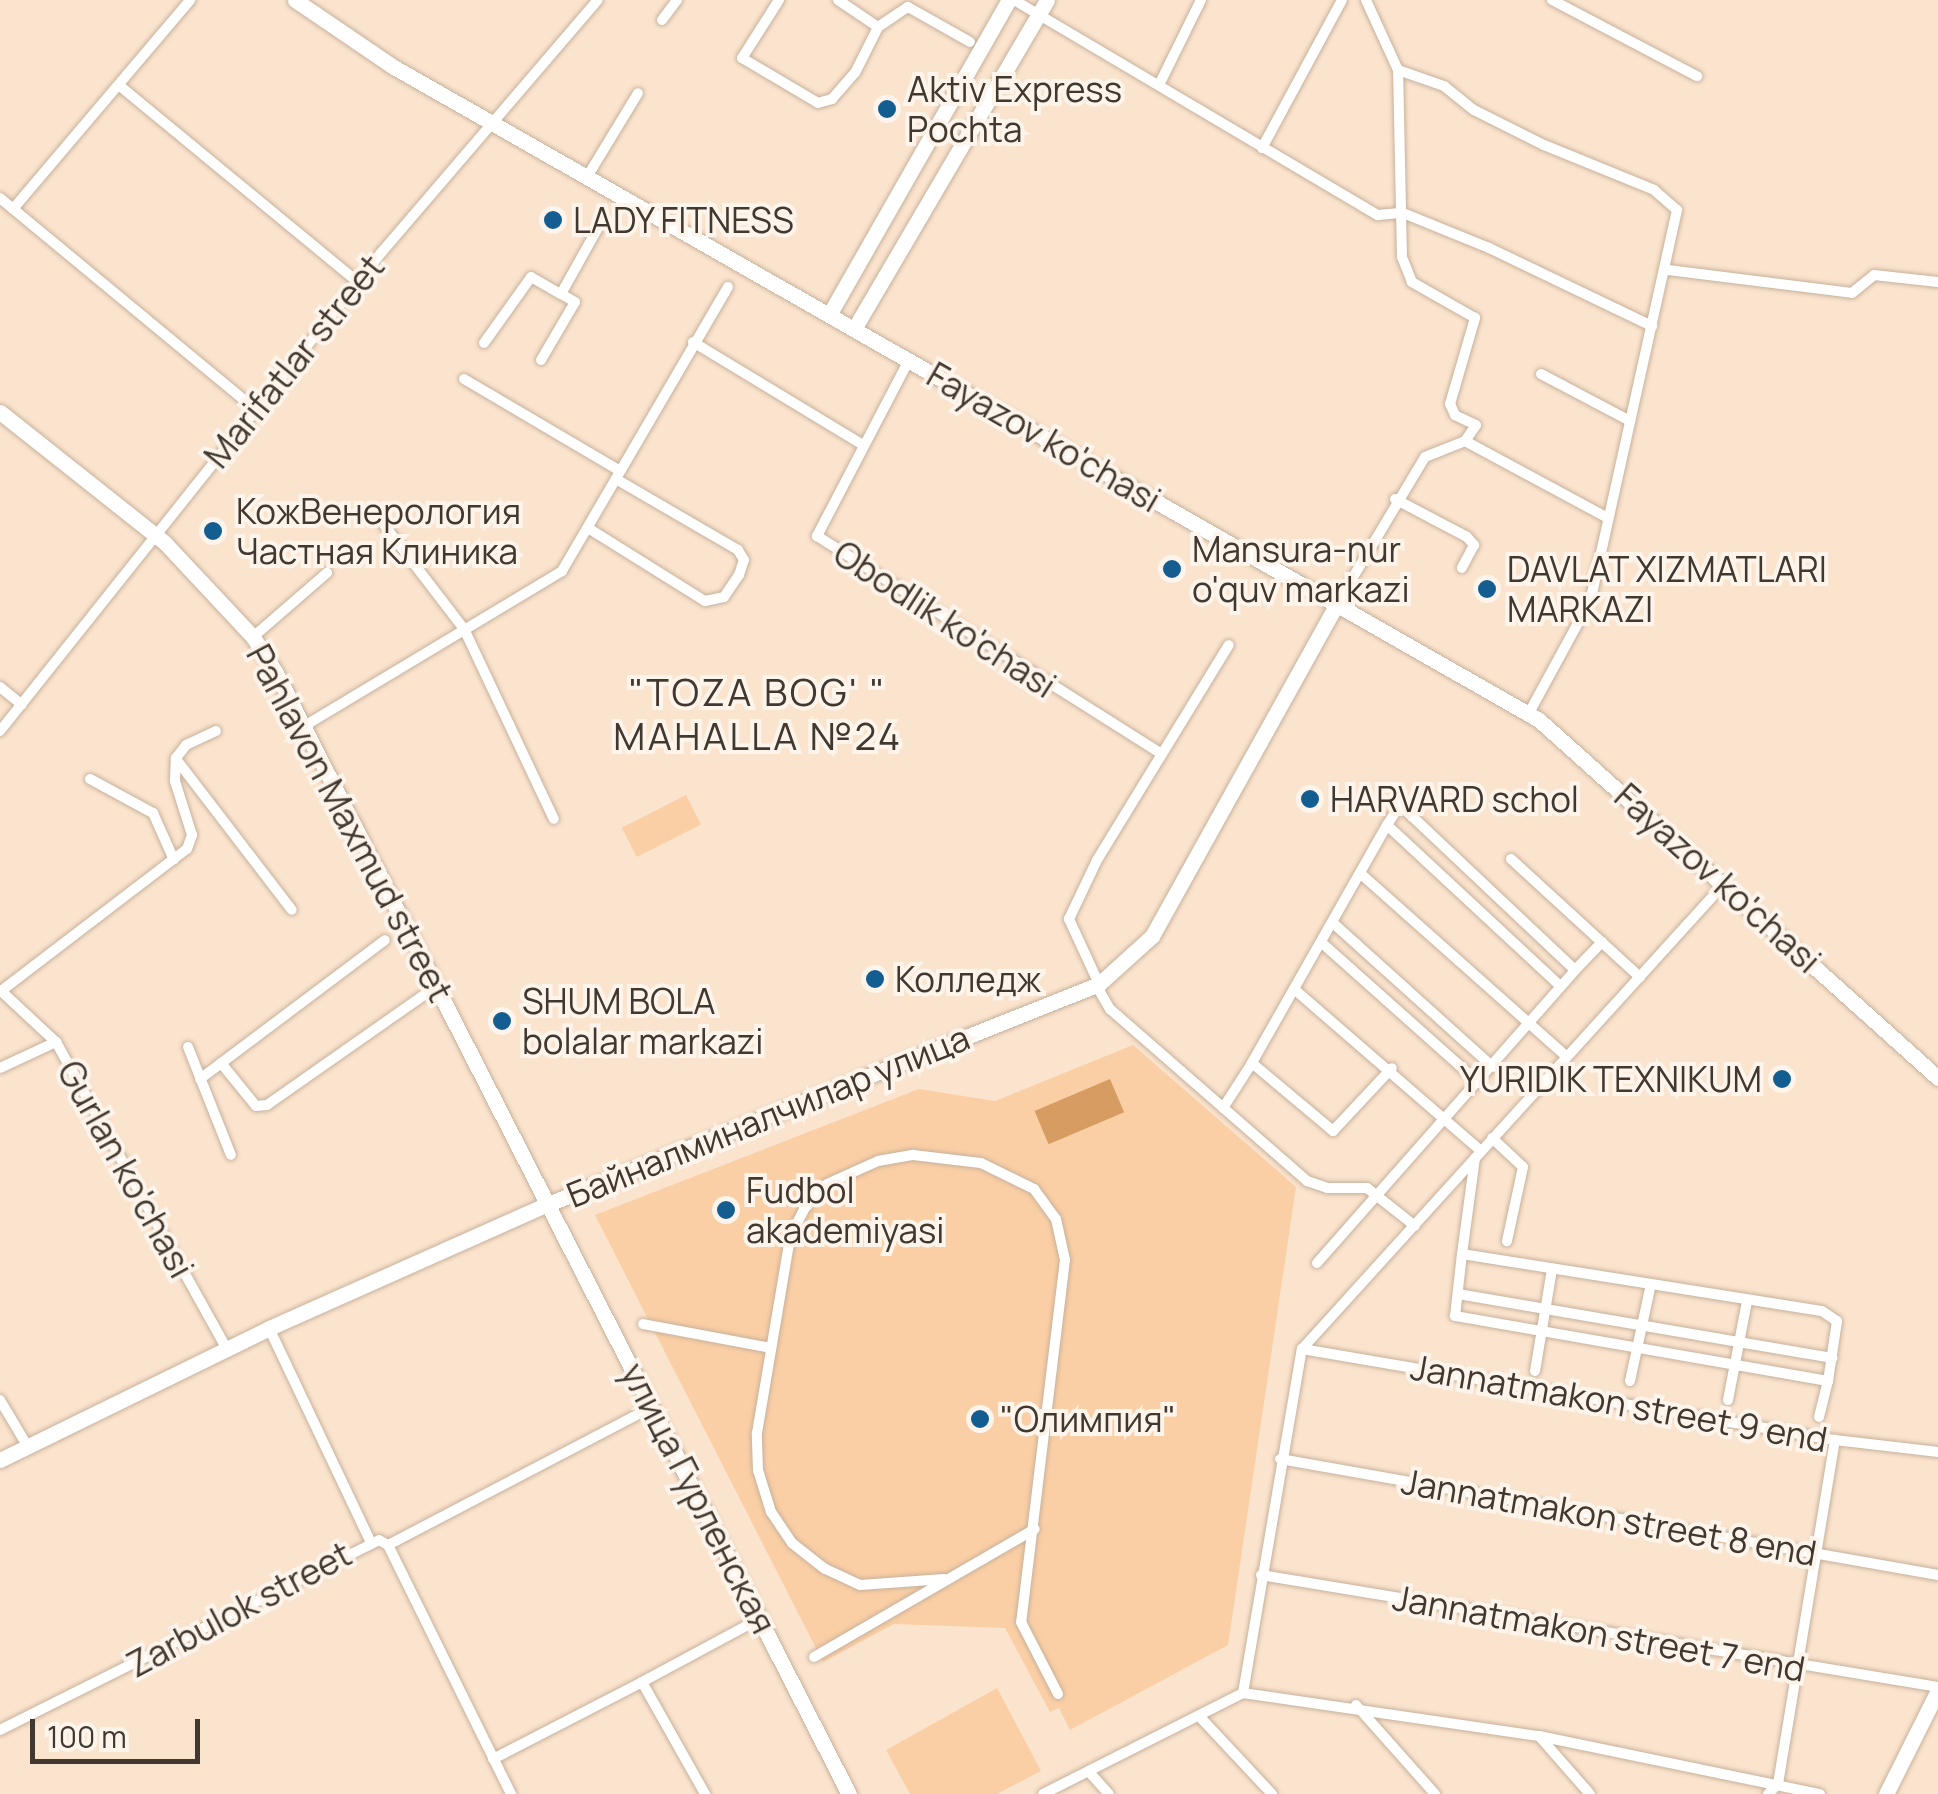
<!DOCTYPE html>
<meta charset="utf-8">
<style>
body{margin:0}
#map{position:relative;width:1938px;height:1794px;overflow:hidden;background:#fbe4ce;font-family:Manrope,sans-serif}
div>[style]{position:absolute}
.green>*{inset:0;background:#fbcfa5;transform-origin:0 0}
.water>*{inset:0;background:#d69c61;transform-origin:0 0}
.roads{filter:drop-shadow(0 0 2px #c7b19c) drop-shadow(0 0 2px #c7b19c)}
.street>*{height:10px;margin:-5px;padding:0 5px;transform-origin:5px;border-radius:5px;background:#fff}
.secondary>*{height:15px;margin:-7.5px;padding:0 7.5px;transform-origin:7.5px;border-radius:7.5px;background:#fff}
.dots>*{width:28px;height:28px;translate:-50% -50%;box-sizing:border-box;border:5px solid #fdf4eb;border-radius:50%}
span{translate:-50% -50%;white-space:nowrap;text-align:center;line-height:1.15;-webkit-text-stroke:8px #fdf4eb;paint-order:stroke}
.poi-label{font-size:35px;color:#413830}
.left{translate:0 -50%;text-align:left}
.right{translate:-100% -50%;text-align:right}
.street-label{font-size:35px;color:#413830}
.neighbourhood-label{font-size:38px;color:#413830;letter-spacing:2.5px}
.scale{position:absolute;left:30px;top:1719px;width:170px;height:45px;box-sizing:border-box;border:5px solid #413830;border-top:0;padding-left:12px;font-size:30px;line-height:35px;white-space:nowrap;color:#413830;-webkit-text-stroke:8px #fdf4eb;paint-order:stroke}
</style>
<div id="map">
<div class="green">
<div style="left:686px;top:795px;width:33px;height:72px;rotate:63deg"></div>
<div style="clip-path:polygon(1133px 1045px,1296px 1187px,1228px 1645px,1070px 1730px,1059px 1708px,1050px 1712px,1005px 1628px,894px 1624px,823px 1662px,595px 1215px,919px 1089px,995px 1101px)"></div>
<div style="clip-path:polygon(997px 1688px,1041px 1771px,997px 1794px,910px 1794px,886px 1750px)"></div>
</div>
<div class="water">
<div style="left:1110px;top:1079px;width:36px;height:82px;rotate:67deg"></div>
</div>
<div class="roads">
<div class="street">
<div style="left:779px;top:0;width:69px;rotate:122.5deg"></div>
<div style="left:742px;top:58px;width:88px;rotate:30.6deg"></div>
<div style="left:818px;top:103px;width:15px;rotate:-16deg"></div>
<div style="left:832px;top:99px;width:35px;rotate:-49deg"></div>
<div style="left:855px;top:73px;width:51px;rotate:-63.4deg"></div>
<div style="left:838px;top:0;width:48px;rotate:34deg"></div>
<div style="left:878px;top:27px;width:36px;rotate:-34deg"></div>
<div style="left:908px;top:7px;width:71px;rotate:29.4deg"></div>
<div style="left:1014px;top:0;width:423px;rotate:30.6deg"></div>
<div style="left:1378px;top:215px;width:25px;rotate:-5deg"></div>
<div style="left:1403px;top:213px;width:93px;rotate:22.1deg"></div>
<div style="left:1489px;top:248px;width:181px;rotate:25.6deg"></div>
<div style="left:1552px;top:0;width:164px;rotate:27.7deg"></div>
<div style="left:662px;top:20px;width:25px;rotate:-53deg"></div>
<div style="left:1398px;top:70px;width:49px;rotate:19.2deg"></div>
<div style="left:1444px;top:86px;width:38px;rotate:39deg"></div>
<div style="left:1474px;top:110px;width:78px;rotate:26.6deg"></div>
<div style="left:1544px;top:145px;width:119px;rotate:22.2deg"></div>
<div style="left:1654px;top:190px;width:30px;rotate:41deg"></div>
<div style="left:1677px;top:210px;width:401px;rotate:102.5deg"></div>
<div style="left:1590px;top:601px;width:128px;rotate:118.6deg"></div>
<div style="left:1159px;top:85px;width:95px;rotate:-63.7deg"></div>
<div style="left:120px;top:86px;width:308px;rotate:39.5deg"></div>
<div style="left:1262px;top:148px;width:168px;rotate:-61.6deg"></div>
<div style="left:587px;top:177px;width:98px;rotate:-58.7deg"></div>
<div style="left:0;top:198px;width:330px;rotate:39.6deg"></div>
<div style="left:13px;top:209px;width:274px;rotate:-49.7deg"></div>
<div style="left:1668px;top:270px;width:185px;rotate:7.1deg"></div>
<div style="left:1852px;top:293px;width:28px;rotate:-39deg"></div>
<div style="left:1874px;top:275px;width:64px;rotate:6.2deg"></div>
<div style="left:693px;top:342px;width:195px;rotate:31.2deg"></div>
<div style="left:484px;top:343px;width:81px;rotate:-54.5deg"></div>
<div style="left:531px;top:277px;width:34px;rotate:30deg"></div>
<div style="left:561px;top:294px;width:88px;rotate:-60.8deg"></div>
<div style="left:541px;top:360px;width:67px;rotate:-59.6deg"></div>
<div style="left:575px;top:302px;width:16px;rotate:-150deg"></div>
<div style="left:909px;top:360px;width:199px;rotate:117.6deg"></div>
<div style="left:817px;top:536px;width:408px;rotate:32.3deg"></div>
<div style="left:1541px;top:374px;width:101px;rotate:27.8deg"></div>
<div style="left:464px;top:379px;width:181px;rotate:30.5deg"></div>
<div style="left:1465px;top:441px;width:162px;rotate:28.3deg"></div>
<div style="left:1395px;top:499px;width:81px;rotate:27.8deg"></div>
<div style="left:1467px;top:537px;width:11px;rotate:49deg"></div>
<div style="left:1474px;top:545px;width:26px;rotate:118deg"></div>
<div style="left:378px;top:517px;width:141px;rotate:52.5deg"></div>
<div style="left:464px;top:629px;width:210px;rotate:64.7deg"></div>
<div style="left:588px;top:528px;width:138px;rotate:32deg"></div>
<div style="left:705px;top:601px;width:19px;rotate:-12deg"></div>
<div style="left:724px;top:597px;width:27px;rotate:-56deg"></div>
<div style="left:739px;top:575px;width:16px;rotate:-72deg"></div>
<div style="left:744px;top:560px;width:12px;rotate:-121deg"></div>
<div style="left:738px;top:550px;width:141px;rotate:-149.8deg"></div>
<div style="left:1337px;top:604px;width:171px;rotate:-59.1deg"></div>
<div style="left:1425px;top:457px;width:43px;rotate:-21.8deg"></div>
<div style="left:1465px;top:441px;width:19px;rotate:-55deg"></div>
<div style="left:1476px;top:425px;width:23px;rotate:-155deg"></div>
<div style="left:1455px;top:415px;width:12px;rotate:-114deg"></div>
<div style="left:1450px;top:404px;width:90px;rotate:-73.8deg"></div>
<div style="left:1475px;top:318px;width:73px;rotate:-150.3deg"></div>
<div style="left:1412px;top:282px;width:27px;rotate:-112deg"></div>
<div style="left:1402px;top:257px;width:187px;rotate:-91.2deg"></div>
<div style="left:1398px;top:70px;width:77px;rotate:-114.6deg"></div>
<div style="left:253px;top:637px;width:98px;rotate:-40.9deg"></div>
<div style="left:0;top:687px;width:28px;rotate:39deg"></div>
<div style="left:306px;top:725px;width:299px;rotate:-31deg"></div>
<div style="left:562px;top:571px;width:329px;rotate:-59.7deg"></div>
<div style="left:0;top:731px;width:611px;rotate:-51.44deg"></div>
<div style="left:381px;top:253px;width:333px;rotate:-49.4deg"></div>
<div style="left:176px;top:759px;width:190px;rotate:52.5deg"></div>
<div style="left:90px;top:779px;width:72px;rotate:28.4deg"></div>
<div style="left:153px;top:813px;width:51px;rotate:65.9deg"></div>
<div style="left:1387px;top:825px;width:274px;rotate:119.6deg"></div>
<div style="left:1252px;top:1063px;width:106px;rotate:40deg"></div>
<div style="left:1333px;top:1131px;width:86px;rotate:-46.9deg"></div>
<div style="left:1511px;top:859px;width:175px;rotate:42.5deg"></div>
<div style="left:1361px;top:874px;width:274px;rotate:41.6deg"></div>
<div style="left:1333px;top:923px;width:215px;rotate:42deg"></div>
<div style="left:1322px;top:943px;width:210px;rotate:41.7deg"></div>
<div style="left:1575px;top:970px;width:39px;rotate:-46deg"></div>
<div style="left:1099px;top:984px;width:72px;rotate:-114.8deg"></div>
<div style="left:1069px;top:919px;width:65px;rotate:-64.6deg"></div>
<div style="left:1097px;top:860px;width:252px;rotate:-58.5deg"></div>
<div style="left:1096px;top:985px;width:28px;rotate:60deg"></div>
<div style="left:1110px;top:1009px;width:262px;rotate:41.1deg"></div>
<div style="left:1307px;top:1181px;width:21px;rotate:19deg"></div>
<div style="left:1327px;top:1188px;width:40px"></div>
<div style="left:1367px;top:1188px;width:61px;rotate:38.4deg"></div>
<div style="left:1294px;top:989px;width:247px;rotate:40.9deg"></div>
<div style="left:0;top:990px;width:76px;rotate:42.9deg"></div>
<div style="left:56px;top:1042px;width:351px;rotate:60.9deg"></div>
<div style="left:1px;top:991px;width:234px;rotate:-37.4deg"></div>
<div style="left:187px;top:849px;width:15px;rotate:-70deg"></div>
<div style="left:192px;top:835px;width:57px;rotate:-107.5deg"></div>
<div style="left:175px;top:781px;width:23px;rotate:-88deg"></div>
<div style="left:176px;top:758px;width:16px;rotate:-52deg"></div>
<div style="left:186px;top:745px;width:33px;rotate:-25deg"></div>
<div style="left:188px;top:1047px;width:116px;rotate:68.3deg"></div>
<div style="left:221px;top:1063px;width:55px;rotate:50.9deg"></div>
<div style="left:256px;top:1106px;width:11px;rotate:-5deg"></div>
<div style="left:267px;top:1105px;width:208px;rotate:-35deg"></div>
<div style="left:0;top:1068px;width:62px;rotate:-24.9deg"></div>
<div style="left:200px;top:1079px;width:231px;rotate:-36.9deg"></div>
<div style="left:1223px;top:1108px;width:54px;rotate:-57.2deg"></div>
<div style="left:1492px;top:1138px;width:42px;rotate:43.1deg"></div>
<div style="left:1523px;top:1167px;width:76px;rotate:102.2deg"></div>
<div style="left:1462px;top:1254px;width:364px;rotate:9deg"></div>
<div style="left:1822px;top:1311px;width:18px;rotate:34deg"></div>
<div style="left:1837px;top:1321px;width:61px;rotate:98.5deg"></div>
<div style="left:1828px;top:1381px;width:379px;rotate:-170.1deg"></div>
<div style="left:1455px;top:1316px;width:62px;rotate:-83.6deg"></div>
<div style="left:1462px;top:1254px;width:97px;rotate:-82.3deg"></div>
<div style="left:1317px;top:1263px;width:390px;rotate:-48.6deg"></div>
<div style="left:1575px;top:970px;width:241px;rotate:-136.7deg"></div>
<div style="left:1400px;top:805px;width:24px;rotate:123deg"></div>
<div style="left:1387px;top:825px;width:236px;rotate:42.9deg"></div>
<div style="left:1458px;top:1294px;width:380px;rotate:9.7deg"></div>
<div style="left:643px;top:1324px;width:130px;rotate:10.6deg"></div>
<div style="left:269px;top:1328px;width:236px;rotate:64.6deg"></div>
<div style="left:1302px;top:1349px;width:541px;rotate:9.69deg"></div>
<div style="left:1835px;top:1440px;width:104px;rotate:6.6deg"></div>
<div style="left:1302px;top:1349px;width:628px;rotate:-47.78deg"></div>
<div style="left:1535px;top:1371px;width:103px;rotate:-80.5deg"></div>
<div style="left:1630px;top:1381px;width:99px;rotate:-77.8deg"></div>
<div style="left:0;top:1400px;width:55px;rotate:59.2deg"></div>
<div style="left:1728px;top:1400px;width:101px;rotate:-79.1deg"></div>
<div style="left:1819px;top:1417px;width:37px;rotate:-76deg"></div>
<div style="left:1280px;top:1459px;width:668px;rotate:10deg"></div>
<div style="left:388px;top:1545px;width:298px;rotate:-27.6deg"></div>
<div style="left:1261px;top:1575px;width:686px;rotate:9.39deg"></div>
<div style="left:944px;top:1579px;width:84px;rotate:175.9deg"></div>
<div style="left:860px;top:1585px;width:38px;rotate:-155deg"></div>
<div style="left:825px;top:1569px;width:42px;rotate:-141.8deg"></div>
<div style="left:792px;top:1543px;width:37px;rotate:-124deg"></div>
<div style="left:771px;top:1512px;width:44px;rotate:-107.2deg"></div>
<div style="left:758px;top:1470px;width:37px;rotate:-92deg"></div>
<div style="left:757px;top:1433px;width:199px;rotate:-80.4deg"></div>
<div style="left:790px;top:1237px;width:31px;rotate:-63deg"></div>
<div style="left:804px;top:1209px;width:34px;rotate:-47deg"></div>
<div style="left:827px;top:1184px;width:56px;rotate:-24.3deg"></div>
<div style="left:878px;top:1161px;width:36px;rotate:-10deg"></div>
<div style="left:913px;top:1155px;width:68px;rotate:6.7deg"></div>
<div style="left:981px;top:1163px;width:59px;rotate:26.1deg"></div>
<div style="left:1034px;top:1189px;width:37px;rotate:54deg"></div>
<div style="left:1056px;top:1219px;width:42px;rotate:77.6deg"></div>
<div style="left:1065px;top:1260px;width:365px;rotate:96.9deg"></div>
<div style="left:1021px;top:1622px;width:81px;rotate:62.8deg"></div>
<div style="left:814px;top:1657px;width:255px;rotate:-30.1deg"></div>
<div style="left:642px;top:1682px;width:135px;rotate:-28.3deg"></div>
<div style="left:1243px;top:1693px;width:299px;rotate:8.3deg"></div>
<div style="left:1539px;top:1736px;width:287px;rotate:11.7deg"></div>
<div style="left:1356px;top:1705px;width:119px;rotate:48.4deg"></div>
<div style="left:1199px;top:1716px;width:107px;rotate:46.9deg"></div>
<div style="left:0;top:1730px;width:424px;rotate:-26.6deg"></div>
<div style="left:379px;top:1540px;width:10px;rotate:29deg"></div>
<div style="left:388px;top:1545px;width:278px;rotate:63.7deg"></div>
<div style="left:1539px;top:1736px;width:77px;rotate:48.7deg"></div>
<div style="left:493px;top:1759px;width:168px;rotate:-27.3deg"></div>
<div style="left:642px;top:1682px;width:129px;rotate:60.6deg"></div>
<div style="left:1090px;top:1773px;width:28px;rotate:48deg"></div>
<div style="left:1043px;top:1794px;width:224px;rotate:-26.8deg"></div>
<div style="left:1243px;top:1693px;width:349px;rotate:-80.3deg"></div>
<div style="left:1768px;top:1794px;width:14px;rotate:-45deg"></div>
<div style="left:1778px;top:1784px;width:349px;rotate:-80.6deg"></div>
</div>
<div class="secondary">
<div style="left:295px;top:0;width:117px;rotate:34.2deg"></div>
<div style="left:392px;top:66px;width:1320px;rotate:29.69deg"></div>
<div style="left:1539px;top:720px;width:536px;rotate:41.9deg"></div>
<div style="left:829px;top:315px;width:363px;rotate:-60.3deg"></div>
<div style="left:854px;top:329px;width:381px;rotate:-59.6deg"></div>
<div style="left:0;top:412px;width:211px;rotate:38.4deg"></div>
<div style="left:165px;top:543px;width:129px;rotate:46.9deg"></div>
<div style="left:253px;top:637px;width:43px;rotate:57.4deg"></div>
<div style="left:276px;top:673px;width:1259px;rotate:62.93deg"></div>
<div style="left:0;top:1460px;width:300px;rotate:-26.1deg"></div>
<div style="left:269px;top:1328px;width:305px;rotate:-24deg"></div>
<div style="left:548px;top:1204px;width:593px;rotate:-21.77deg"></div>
<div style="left:1099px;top:984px;width:72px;rotate:-42.2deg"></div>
<div style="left:1152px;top:936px;width:380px;rotate:-60.9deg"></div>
<div style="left:1886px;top:1794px;width:116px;rotate:-63.4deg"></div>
</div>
</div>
<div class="dots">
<div style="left:887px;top:109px;background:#145d91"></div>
<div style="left:553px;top:220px;background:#145d91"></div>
<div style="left:213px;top:531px;background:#145d91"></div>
<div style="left:1172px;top:569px;background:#145d91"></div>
<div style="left:1487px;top:589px;background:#145d91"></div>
<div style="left:1310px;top:799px;background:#145d91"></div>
<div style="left:875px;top:979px;background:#145d91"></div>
<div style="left:502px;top:1021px;background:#145d91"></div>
<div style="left:1782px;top:1079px;background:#145d91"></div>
<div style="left:726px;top:1210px;background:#145d91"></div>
<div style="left:980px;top:1419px;background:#145d91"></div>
</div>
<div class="poi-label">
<span class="left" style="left:907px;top:109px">Aktiv Express<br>Pochta</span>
<span class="left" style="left:573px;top:220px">LADY FITNESS</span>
<span class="left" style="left:236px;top:531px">КожВенерология<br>Частная Клиника</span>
<span class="left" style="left:1192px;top:569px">Mansura-nur<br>o'quv markazi</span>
<span class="left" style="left:1507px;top:589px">DAVLAT XIZMATLARI<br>MARKAZI</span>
<span class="left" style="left:1330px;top:799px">HARVARD schol</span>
<span class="left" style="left:895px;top:979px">Колледж</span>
<span class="left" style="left:522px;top:1021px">SHUM BOLA<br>bolalar markazi</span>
<span class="right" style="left:1762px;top:1079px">YURIDIK TEXNIKUM</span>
<span class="left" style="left:746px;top:1210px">Fudbol<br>akademiyasi</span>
<span class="left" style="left:1000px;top:1419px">"Олимпия"</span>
</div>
<div class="street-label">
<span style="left:294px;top:361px;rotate:-51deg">Marifatlar street</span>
<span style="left:1044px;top:437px;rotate:30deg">Fayazov ko'chasi</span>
<span style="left:945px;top:619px;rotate:33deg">Obodlik ko'chasi</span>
<span style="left:350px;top:823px;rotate:62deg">Pahlavon Maxmud street</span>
<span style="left:1718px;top:878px;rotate:42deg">Fayazov ko'chasi</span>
<span style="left:768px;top:1116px;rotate:-22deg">Байналминалчилар улица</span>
<span style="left:126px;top:1169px;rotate:61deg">Gurlan ko'chasi</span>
<span style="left:1619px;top:1403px;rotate:10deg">Jannatmakon street 9 end</span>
<span style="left:699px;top:1498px;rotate:63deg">улица Гурленская</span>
<span style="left:1609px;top:1517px;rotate:10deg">Jannatmakon street 8 end</span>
<span style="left:239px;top:1609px;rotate:-28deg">Zarbulok street</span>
<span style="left:1599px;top:1633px;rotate:10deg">Jannatmakon street 7 end</span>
</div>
<div class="neighbourhood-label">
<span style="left:758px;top:714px">"TOZA BOG' "<br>MAHALLA №24</span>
</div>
<div class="scale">100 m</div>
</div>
